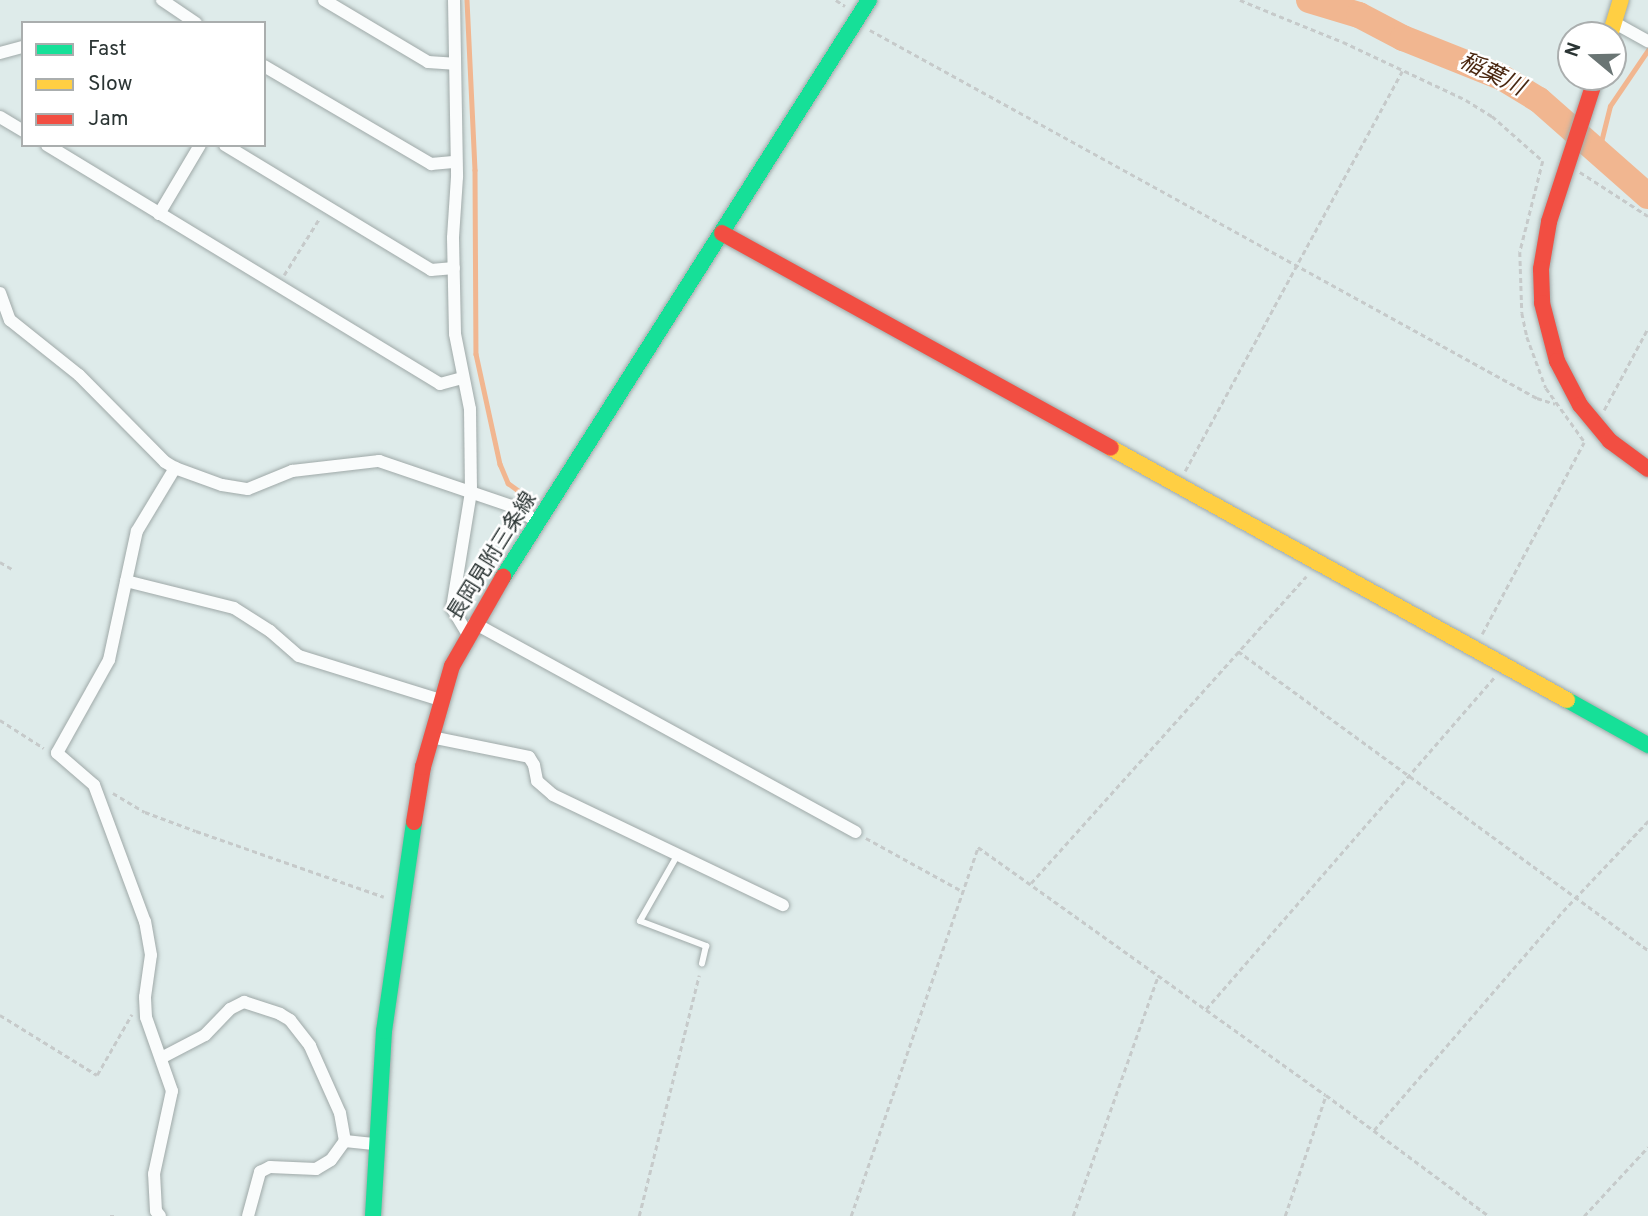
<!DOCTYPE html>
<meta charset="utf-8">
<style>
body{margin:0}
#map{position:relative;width:1648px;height:1216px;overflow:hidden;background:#deebea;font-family:Overpass,"Noto Sans JP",sans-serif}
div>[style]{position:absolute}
.stream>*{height:4.5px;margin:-2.25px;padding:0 2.25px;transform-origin:2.25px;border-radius:2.25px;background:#f1b690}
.river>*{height:26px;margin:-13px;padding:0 13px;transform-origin:13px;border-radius:13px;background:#f1b690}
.path>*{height:2.5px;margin-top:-1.25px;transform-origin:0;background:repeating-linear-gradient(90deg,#c6caca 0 5px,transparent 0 8.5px)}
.roads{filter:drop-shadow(0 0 2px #9fa9a8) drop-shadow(0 0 2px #9fa9a8)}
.lane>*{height:6px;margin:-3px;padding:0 3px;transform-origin:3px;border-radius:3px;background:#fafcfc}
.street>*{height:12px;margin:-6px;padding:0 6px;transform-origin:6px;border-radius:6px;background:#fafcfc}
.fast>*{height:16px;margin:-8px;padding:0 8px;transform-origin:8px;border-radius:8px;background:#16e098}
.slow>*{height:16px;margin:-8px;padding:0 8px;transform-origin:8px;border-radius:8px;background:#ffcf43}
.jam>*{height:16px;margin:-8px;padding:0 8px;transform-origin:8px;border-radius:8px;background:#f24e42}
span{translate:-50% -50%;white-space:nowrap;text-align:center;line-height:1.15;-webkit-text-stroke:5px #fff;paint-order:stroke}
.street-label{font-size:21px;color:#2b3534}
.water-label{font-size:23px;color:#4b2811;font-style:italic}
.legend{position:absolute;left:21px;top:21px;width:245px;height:126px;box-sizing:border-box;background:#fff;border:2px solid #aaaeae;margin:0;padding:9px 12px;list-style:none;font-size:21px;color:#2b3534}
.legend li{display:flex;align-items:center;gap:14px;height:35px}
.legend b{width:35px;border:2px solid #aaaeae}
.north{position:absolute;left:1557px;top:21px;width:70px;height:70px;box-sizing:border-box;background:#fff;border:2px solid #aaaeae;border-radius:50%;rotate:289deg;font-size:19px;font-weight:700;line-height:28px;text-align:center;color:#2b3534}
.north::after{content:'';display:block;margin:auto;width:24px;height:32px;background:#6a7574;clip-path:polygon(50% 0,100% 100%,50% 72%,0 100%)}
</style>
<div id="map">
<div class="stream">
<div style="left:467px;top:0;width:170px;rotate:87.3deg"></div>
<div style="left:475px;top:170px;width:184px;rotate:89.7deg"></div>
<div style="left:476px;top:354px;width:113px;rotate:77.7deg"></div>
<div style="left:500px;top:464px;width:21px;rotate:67deg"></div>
<div style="left:508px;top:483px;width:24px;rotate:36deg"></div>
<div style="left:1598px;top:154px;width:49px;rotate:-76deg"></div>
<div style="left:1610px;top:106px;width:68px;rotate:-55.8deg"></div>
</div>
<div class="river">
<div style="left:1309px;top:0;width:52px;rotate:16.7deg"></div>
<div style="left:1359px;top:15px;width:50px;rotate:27.6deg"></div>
<div style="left:1403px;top:38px;width:105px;rotate:21.7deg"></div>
<div style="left:1501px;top:77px;width:44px;rotate:31.2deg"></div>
<div style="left:1539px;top:100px;width:145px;rotate:41.4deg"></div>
</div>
<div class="path">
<div style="left:836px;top:0;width:11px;rotate:34deg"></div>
<div style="left:1240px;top:0;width:111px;rotate:22.2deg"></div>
<div style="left:1343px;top:42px;width:136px;rotate:25.2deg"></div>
<div style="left:1466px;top:100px;width:31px;rotate:32deg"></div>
<div style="left:1492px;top:116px;width:68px;rotate:41.4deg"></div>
<div style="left:1543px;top:161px;width:94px;rotate:104.2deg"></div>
<div style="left:1520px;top:252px;width:61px;rotate:88.1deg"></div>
<div style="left:1522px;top:313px;width:25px;rotate:78deg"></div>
<div style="left:1527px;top:337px;width:54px;rotate:69.6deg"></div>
<div style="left:1546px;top:388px;width:65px;rotate:54.4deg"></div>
<div style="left:870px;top:30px;width:762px;rotate:28.89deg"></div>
<div style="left:1537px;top:398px;width:19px;rotate:18deg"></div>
<div style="left:1580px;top:172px;width:81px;rotate:32.9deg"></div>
<div style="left:284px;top:275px;width:66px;rotate:-58deg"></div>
<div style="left:1604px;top:410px;width:93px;rotate:-61.8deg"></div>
<div style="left:1185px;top:471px;width:455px;rotate:-61.5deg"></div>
<div style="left:0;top:562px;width:14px;rotate:30deg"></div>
<div style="left:1482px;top:634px;width:217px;rotate:-62deg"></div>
<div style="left:1238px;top:651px;width:507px;rotate:36.1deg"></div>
<div style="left:0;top:720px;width:52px;rotate:32.5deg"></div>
<div style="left:113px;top:793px;width:37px;rotate:31deg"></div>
<div style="left:145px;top:812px;width:54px;rotate:20.4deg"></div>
<div style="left:196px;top:831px;width:199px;rotate:19.3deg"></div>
<div style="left:866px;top:838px;width:110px;rotate:28.9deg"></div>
<div style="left:1031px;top:883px;width:412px;rotate:-48.1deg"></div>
<div style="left:1206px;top:1009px;width:441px;rotate:-49deg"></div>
<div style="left:0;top:1015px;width:114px;rotate:31.7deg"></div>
<div style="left:97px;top:1075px;width:70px;rotate:-60.2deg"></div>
<div style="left:1374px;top:1130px;width:289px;rotate:-49.2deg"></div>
<div style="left:1563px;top:911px;width:124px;rotate:-46.6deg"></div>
<div style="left:110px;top:1216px;width:4px"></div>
<div style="left:639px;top:1216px;width:248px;rotate:-76deg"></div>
<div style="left:851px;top:1216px;width:390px;rotate:-71deg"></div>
<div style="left:978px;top:847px;width:427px;rotate:35.5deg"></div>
<div style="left:1326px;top:1095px;width:203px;rotate:36.6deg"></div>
<div style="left:1073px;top:1216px;width:255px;rotate:-70.5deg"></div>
<div style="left:1285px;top:1216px;width:128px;rotate:-71.3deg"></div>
<div style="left:1584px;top:1216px;width:94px;rotate:-47.2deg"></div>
</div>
<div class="roads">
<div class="lane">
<div style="left:678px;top:854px;width:77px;rotate:119.6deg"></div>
<div style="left:640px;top:921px;width:71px;rotate:20.7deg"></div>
<div style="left:706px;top:946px;width:18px;rotate:103deg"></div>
</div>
<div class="street">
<div style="left:162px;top:0;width:41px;rotate:34.1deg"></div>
<div style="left:324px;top:0;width:121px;rotate:30.8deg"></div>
<div style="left:428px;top:62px;width:26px;rotate:4deg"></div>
<div style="left:454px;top:0;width:177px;rotate:89deg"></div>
<div style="left:457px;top:177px;width:61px;rotate:93.8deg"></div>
<div style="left:453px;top:238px;width:96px;rotate:88.8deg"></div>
<div style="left:455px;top:334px;width:76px;rotate:78.7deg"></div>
<div style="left:470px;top:409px;width:83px;rotate:89.3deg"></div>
<div style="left:471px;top:492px;width:118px;rotate:99.3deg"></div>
<div style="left:452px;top:608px;width:31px;rotate:59deg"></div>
<div style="left:1615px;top:23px;width:38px;rotate:29deg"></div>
<div style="left:0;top:53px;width:24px;rotate:-15deg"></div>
<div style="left:264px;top:66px;width:194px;rotate:30.4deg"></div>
<div style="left:431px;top:164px;width:25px;rotate:-5deg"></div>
<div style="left:0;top:117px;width:27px;rotate:31deg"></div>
<div style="left:47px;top:145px;width:460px;rotate:31.3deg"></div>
<div style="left:440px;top:384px;width:23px;rotate:-15deg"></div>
<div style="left:225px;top:145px;width:241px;rotate:31.2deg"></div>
<div style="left:431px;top:270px;width:23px;rotate:-5deg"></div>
<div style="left:159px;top:214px;width:80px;rotate:-59.3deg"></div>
<div style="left:0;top:293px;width:29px;rotate:70deg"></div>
<div style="left:10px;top:320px;width:88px;rotate:38.6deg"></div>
<div style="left:79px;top:375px;width:122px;rotate:45.3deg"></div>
<div style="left:165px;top:462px;width:12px;rotate:31deg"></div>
<div style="left:175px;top:468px;width:50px;rotate:19.9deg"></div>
<div style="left:222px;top:485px;width:26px;rotate:9deg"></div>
<div style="left:248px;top:489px;width:48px;rotate:-22.2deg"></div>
<div style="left:292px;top:471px;width:88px;rotate:-6.6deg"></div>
<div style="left:379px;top:461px;width:139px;rotate:18.8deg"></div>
<div style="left:511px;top:506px;width:32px;rotate:30deg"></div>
<div style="left:126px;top:581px;width:111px;rotate:14deg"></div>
<div style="left:234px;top:608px;width:43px;rotate:32.6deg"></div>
<div style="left:270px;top:631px;width:38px;rotate:41deg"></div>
<div style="left:299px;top:656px;width:148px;rotate:17.3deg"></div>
<div style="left:474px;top:623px;width:435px;rotate:28.7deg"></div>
<div style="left:431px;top:737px;width:100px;rotate:11.5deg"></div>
<div style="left:529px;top:757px;width:9px;rotate:58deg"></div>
<div style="left:534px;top:765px;width:16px;rotate:79deg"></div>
<div style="left:537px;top:781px;width:21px;rotate:41deg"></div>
<div style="left:553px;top:795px;width:255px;rotate:25.6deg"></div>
<div style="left:163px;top:1057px;width:47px;rotate:-27.6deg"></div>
<div style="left:205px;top:1035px;width:36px;rotate:-46deg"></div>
<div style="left:230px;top:1009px;width:16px;rotate:-27deg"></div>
<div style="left:244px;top:1002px;width:38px;rotate:18deg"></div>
<div style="left:280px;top:1014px;width:12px;rotate:31deg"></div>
<div style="left:290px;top:1020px;width:33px;rotate:52deg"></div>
<div style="left:310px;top:1046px;width:73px;rotate:65.9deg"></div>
<div style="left:340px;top:1113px;width:28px;rotate:80deg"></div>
<div style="left:160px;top:1216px;width:6px;rotate:-129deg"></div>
<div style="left:156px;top:1211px;width:37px;rotate:-93deg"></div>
<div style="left:154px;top:1174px;width:85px;rotate:-77.8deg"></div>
<div style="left:172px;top:1091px;width:78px;rotate:-109.4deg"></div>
<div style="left:146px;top:1017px;width:20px;rotate:-93deg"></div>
<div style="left:145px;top:997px;width:42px;rotate:-81.9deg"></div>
<div style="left:151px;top:955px;width:34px;rotate:-100deg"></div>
<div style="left:145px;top:922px;width:146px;rotate:-110.4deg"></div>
<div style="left:94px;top:785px;width:49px;rotate:-139.1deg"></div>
<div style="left:57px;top:753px;width:107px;rotate:-60.8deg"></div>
<div style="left:109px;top:660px;width:132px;rotate:-77.8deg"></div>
<div style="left:137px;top:531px;width:74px;rotate:-58.9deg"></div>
<div style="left:248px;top:1216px;width:46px;rotate:-74.7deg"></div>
<div style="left:260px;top:1172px;width:11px;rotate:-27deg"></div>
<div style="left:270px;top:1167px;width:46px;rotate:2.5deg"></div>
<div style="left:316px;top:1169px;width:17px;rotate:-31deg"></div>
<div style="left:331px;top:1160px;width:24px;rotate:-54deg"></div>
<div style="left:345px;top:1141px;width:31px;rotate:6deg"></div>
</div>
<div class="fast">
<div style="left:503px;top:577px;width:683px;rotate:-57.61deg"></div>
<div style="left:1567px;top:700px;width:93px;rotate:29.1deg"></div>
<div style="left:373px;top:1216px;width:185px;rotate:-86.6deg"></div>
<div style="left:384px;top:1031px;width:211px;rotate:-81.8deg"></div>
</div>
<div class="slow">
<div style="left:1610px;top:35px;width:37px;rotate:-73deg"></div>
<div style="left:1111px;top:448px;width:521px;rotate:28.93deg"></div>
</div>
<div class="jam">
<div style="left:1596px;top:77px;width:152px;rotate:108deg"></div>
<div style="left:1549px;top:222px;width:48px;rotate:99.7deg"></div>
<div style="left:1541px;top:269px;width:34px;rotate:88deg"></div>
<div style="left:1542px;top:303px;width:60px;rotate:75.5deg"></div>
<div style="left:1557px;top:361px;width:50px;rotate:62.4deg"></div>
<div style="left:1580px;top:405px;width:47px;rotate:50.2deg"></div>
<div style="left:1610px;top:441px;width:47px;rotate:36.4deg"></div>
<div style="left:722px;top:233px;width:444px;rotate:28.9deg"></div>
<div style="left:414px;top:822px;width:56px;rotate:-80.7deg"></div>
<div style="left:423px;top:767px;width:105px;rotate:-74deg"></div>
<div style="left:452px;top:666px;width:103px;rotate:-60.2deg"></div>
</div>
</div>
<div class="street-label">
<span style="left:493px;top:557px;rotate:-58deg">長岡見附三条線</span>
</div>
<div class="water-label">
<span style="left:1491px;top:76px;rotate:26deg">稲葉川</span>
</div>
<ul class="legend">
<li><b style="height:9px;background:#16e098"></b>Fast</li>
<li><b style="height:9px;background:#ffcf43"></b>Slow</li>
<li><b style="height:9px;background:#f24e42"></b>Jam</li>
</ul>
<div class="north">N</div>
</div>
